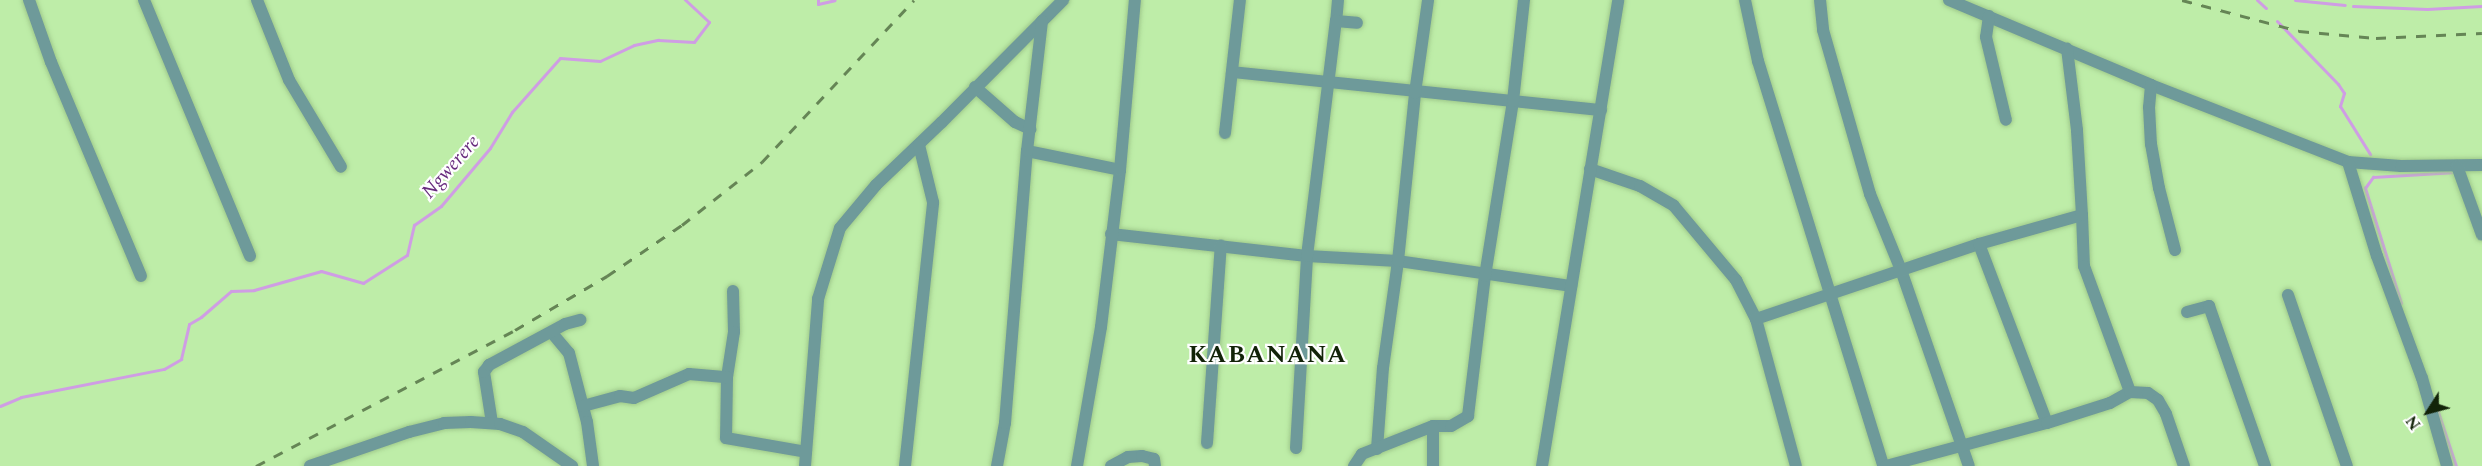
<!DOCTYPE html>
<style>
body{margin:0}
#map{position:relative;width:2482px;height:466px;overflow:hidden;background:#beeda8;font-family:Spectral,serif}
div>[style]{position:absolute}
.stream>*{height:3px;margin:-1.5px;padding:0 1.5px;transform-origin:1.5px;border-radius:1.5px;background:#cf9de4}
.roads{filter:drop-shadow(0 0 2px #9fc98b) drop-shadow(0 0 2px #9fc98b)}
.minor>*{height:12px;margin:-6px;padding:0 6px;transform-origin:6px;border-radius:6px;background:#6e9a9a}
.rail>*{height:3px;margin-top:-1.5px;transform-origin:0;background:repeating-linear-gradient(90deg,#658555 0 10px,transparent 0 20px)}
span{translate:-50% -50%;white-space:nowrap;text-align:center;line-height:1.15;-webkit-text-stroke:4.5px #fefefe;paint-order:stroke}
.water-label{font-size:20px;color:#682b7e;font-style:italic}
.district-label{font-size:24px;color:#122308;font-weight:700;letter-spacing:1.5px}
.north{position:absolute;left:2398px;top:382px;width:60px;height:60px;-webkit-text-stroke:4px #fefefe;paint-order:stroke;rotate:234deg;font-size:16px;font-weight:700;line-height:24px;text-align:center;color:#122308}
.north::after{content:'';display:block;margin:auto;width:21px;height:27px;background:#122308;clip-path:polygon(50% 0,100% 100%,50% 72%,0 100%)}
</style>
<div id="map">
<div class="stream">
<div style="left:818px;top:0;width:4px;rotate:90deg"></div>
<div style="left:818px;top:4px;width:17px;rotate:-13deg"></div>
<div style="left:2257px;top:0;width:12px;rotate:42deg"></div>
<div style="left:2295px;top:0;width:50px;rotate:5.7deg"></div>
<div style="left:2353px;top:6px;width:74px;rotate:2.3deg"></div>
<div style="left:2427px;top:9px;width:55px;rotate:-3.1deg"></div>
<div style="left:2277px;top:21px;width:88px;rotate:45.9deg"></div>
<div style="left:2338px;top:84px;width:11px;rotate:56deg"></div>
<div style="left:2344px;top:93px;width:14px;rotate:107deg"></div>
<div style="left:2340px;top:106px;width:57px;rotate:58deg"></div>
<div style="left:2401px;top:303px;width:121px;rotate:-107.4deg"></div>
<div style="left:2365px;top:188px;width:14px;rotate:-54deg"></div>
<div style="left:2373px;top:177px;width:83px;rotate:-3.4deg"></div>
<div style="left:0;top:406px;width:23px;rotate:-23deg"></div>
<div style="left:21px;top:397px;width:146px;rotate:-11.1deg"></div>
<div style="left:164px;top:369px;width:20px;rotate:-30deg"></div>
<div style="left:181px;top:359px;width:36px;rotate:-77deg"></div>
<div style="left:189px;top:324px;width:14px;rotate:-30deg"></div>
<div style="left:201px;top:317px;width:40px;rotate:-41deg"></div>
<div style="left:231px;top:291px;width:23px;rotate:-2deg"></div>
<div style="left:254px;top:290px;width:70px;rotate:-15.8deg"></div>
<div style="left:321px;top:271px;width:44px;rotate:15.9deg"></div>
<div style="left:363px;top:283px;width:52px;rotate:-32.5deg"></div>
<div style="left:407px;top:255px;width:31px;rotate:-77deg"></div>
<div style="left:414px;top:225px;width:33px;rotate:-35deg"></div>
<div style="left:441px;top:206px;width:76px;rotate:-49.8deg"></div>
<div style="left:490px;top:148px;width:42px;rotate:-58.6deg"></div>
<div style="left:512px;top:112px;width:72px;rotate:-48.4deg"></div>
<div style="left:560px;top:58px;width:40px;rotate:4.3deg"></div>
<div style="left:600px;top:61px;width:38px;rotate:-25deg"></div>
<div style="left:634px;top:45px;width:25px;rotate:-12deg"></div>
<div style="left:658px;top:40px;width:36px;rotate:3deg"></div>
<div style="left:694px;top:42px;width:25px;rotate:-53deg"></div>
<div style="left:709px;top:22px;width:33px;rotate:-137deg"></div>
<div style="left:2437px;top:409px;width:60px;rotate:71.6deg"></div>
</div>
<div class="roads">
<div class="minor">
<div style="left:29px;top:0;width:66px;rotate:70.5deg"></div>
<div style="left:51px;top:62px;width:232px;rotate:67.2deg"></div>
<div style="left:144px;top:0;width:277px;rotate:67.5deg"></div>
<div style="left:257px;top:0;width:86px;rotate:68.2deg"></div>
<div style="left:289px;top:80px;width:101px;rotate:59.1deg"></div>
<div style="left:1338px;top:0;width:21px;rotate:95deg"></div>
<div style="left:1336px;top:21px;width:21px;rotate:5deg"></div>
<div style="left:1745px;top:0;width:62px;rotate:78deg"></div>
<div style="left:1758px;top:61px;width:424px;rotate:72.8deg"></div>
<div style="left:1820px;top:0;width:30px;rotate:84deg"></div>
<div style="left:1823px;top:30px;width:171px;rotate:74deg"></div>
<div style="left:1870px;top:194px;width:82px;rotate:67.8deg"></div>
<div style="left:1901px;top:270px;width:207px;rotate:70.9deg"></div>
<div style="left:1949px;top:0;width:219px;rotate:22.8deg"></div>
<div style="left:2151px;top:85px;width:212px;rotate:21.3deg"></div>
<div style="left:2348px;top:162px;width:53px;rotate:4.3deg"></div>
<div style="left:2401px;top:166px;width:81px;rotate:-0.7deg"></div>
<div style="left:1989px;top:16px;width:21px;rotate:98deg"></div>
<div style="left:1986px;top:37px;width:85px;rotate:76.5deg"></div>
<div style="left:1232px;top:72px;width:371px;rotate:5.9deg"></div>
<div style="left:2151px;top:85px;width:22px;rotate:95deg"></div>
<div style="left:2149px;top:107px;width:37px;rotate:87deg"></div>
<div style="left:2151px;top:144px;width:45px;rotate:79.7deg"></div>
<div style="left:2159px;top:188px;width:64px;rotate:75.5deg"></div>
<div style="left:975px;top:87px;width:53px;rotate:41.2deg"></div>
<div style="left:1015px;top:122px;width:17px;rotate:25deg"></div>
<div style="left:1225px;top:133px;width:134px;rotate:-83.6deg"></div>
<div style="left:1027px;top:151px;width:95px;rotate:11.5deg"></div>
<div style="left:2348px;top:162px;width:98px;rotate:72.9deg"></div>
<div style="left:2377px;top:256px;width:130px;rotate:69.8deg"></div>
<div style="left:2422px;top:378px;width:91px;rotate:74.1deg"></div>
<div style="left:2457px;top:166px;width:73px;rotate:70.1deg"></div>
<div style="left:1590px;top:169px;width:53px;rotate:18.8deg"></div>
<div style="left:1640px;top:186px;width:39px;rotate:30deg"></div>
<div style="left:1674px;top:206px;width:97px;rotate:50deg"></div>
<div style="left:1736px;top:280px;width:44px;rotate:62.9deg"></div>
<div style="left:1756px;top:319px;width:152px;rotate:74.8deg"></div>
<div style="left:2082px;top:215px;width:51px;rotate:87.8deg"></div>
<div style="left:2084px;top:266px;width:134px;rotate:69.9deg"></div>
<div style="left:1111px;top:234px;width:197px;rotate:6.4deg"></div>
<div style="left:1307px;top:256px;width:91px;rotate:3.1deg"></div>
<div style="left:1398px;top:261px;width:175px;rotate:8.2deg"></div>
<div style="left:1979px;top:244px;width:191px;rotate:69.2deg"></div>
<div style="left:733px;top:291px;width:41px;rotate:88.6deg"></div>
<div style="left:734px;top:332px;width:46px;rotate:98.8deg"></div>
<div style="left:727px;top:377px;width:61px;rotate:90.9deg"></div>
<div style="left:726px;top:438px;width:81px;rotate:9.9deg"></div>
<div style="left:2288px;top:295px;width:181px;rotate:71deg"></div>
<div style="left:2187px;top:312px;width:23px;rotate:-15deg"></div>
<div style="left:2209px;top:306px;width:170px;rotate:70.7deg"></div>
<div style="left:1756px;top:319px;width:235px;rotate:-18.6deg"></div>
<div style="left:1979px;top:244px;width:107px;rotate:-15.7deg"></div>
<div style="left:2082px;top:215px;width:85px;rotate:-93.4deg"></div>
<div style="left:2077px;top:130px;width:82px;rotate:-97deg"></div>
<div style="left:552px;top:333px;width:26px;rotate:50deg"></div>
<div style="left:569px;top:353px;width:71px;rotate:75.4deg"></div>
<div style="left:587px;top:422px;width:44px;rotate:82.2deg"></div>
<div style="left:583px;top:406px;width:38px;rotate:-15deg"></div>
<div style="left:620px;top:396px;width:14px;rotate:8deg"></div>
<div style="left:634px;top:398px;width:60px;rotate:-23.6deg"></div>
<div style="left:689px;top:374px;width:38px;rotate:5deg"></div>
<div style="left:492px;top:423px;width:52px;rotate:-98.9deg"></div>
<div style="left:484px;top:372px;width:9px;rotate:-54deg"></div>
<div style="left:489px;top:365px;width:86px;rotate:-28.3deg"></div>
<div style="left:565px;top:324px;width:16px;rotate:-15deg"></div>
<div style="left:1207px;top:443px;width:198px;rotate:-86deg"></div>
<div style="left:1296px;top:448px;width:192px;rotate:-86.7deg"></div>
<div style="left:1307px;top:256px;width:237px;rotate:-83deg"></div>
<div style="left:1377px;top:449px;width:81px;rotate:-85.8deg"></div>
<div style="left:1383px;top:368px;width:108px;rotate:-82deg"></div>
<div style="left:1398px;top:261px;width:169px;rotate:-84.2deg"></div>
<div style="left:1415px;top:93px;width:94px;rotate:-82deg"></div>
<div style="left:310px;top:466px;width:105px;rotate:-19deg"></div>
<div style="left:409px;top:432px;width:36px;rotate:-14deg"></div>
<div style="left:444px;top:423px;width:27px;rotate:-2deg"></div>
<div style="left:471px;top:422px;width:29px;rotate:4deg"></div>
<div style="left:500px;top:424px;width:24px;rotate:19deg"></div>
<div style="left:523px;top:432px;width:60px;rotate:34.8deg"></div>
<div style="left:805px;top:466px;width:168px;rotate:-85.5deg"></div>
<div style="left:818px;top:299px;width:74px;rotate:-72.8deg"></div>
<div style="left:840px;top:228px;width:56px;rotate:-50.1deg"></div>
<div style="left:876px;top:185px;width:91px;rotate:-43.7deg"></div>
<div style="left:942px;top:122px;width:172px;rotate:-45.2deg"></div>
<div style="left:905px;top:466px;width:265px;rotate:-83.9deg"></div>
<div style="left:933px;top:202px;width:59px;rotate:-103.8deg"></div>
<div style="left:997px;top:466px;width:44px;rotate:-79.5deg"></div>
<div style="left:1005px;top:423px;width:273px;rotate:-85.4deg"></div>
<div style="left:1027px;top:151px;width:131px;rotate:-83.4deg"></div>
<div style="left:1077px;top:466px;width:141px;rotate:-80.2deg"></div>
<div style="left:1101px;top:327px;width:158px;rotate:-83.1deg"></div>
<div style="left:1120px;top:170px;width:171px;rotate:-85deg"></div>
<div style="left:1111px;top:466px;width:19px;rotate:-28deg"></div>
<div style="left:1128px;top:457px;width:14px;rotate:-4deg"></div>
<div style="left:1142px;top:456px;width:12px;rotate:14deg"></div>
<div style="left:1154px;top:459px;width:7px;rotate:82deg"></div>
<div style="left:1354px;top:466px;width:14px;rotate:-56deg"></div>
<div style="left:1362px;top:454px;width:76px;rotate:-21.5deg"></div>
<div style="left:1433px;top:426px;width:18px"></div>
<div style="left:1451px;top:426px;width:20px;rotate:-30deg"></div>
<div style="left:1468px;top:416px;width:141px;rotate:-83.1deg"></div>
<div style="left:1485px;top:276px;width:177px;rotate:-80.9deg"></div>
<div style="left:1513px;top:101px;width:102px;rotate:-83.8deg"></div>
<div style="left:1433px;top:466px;width:40px;rotate:-90deg"></div>
<div style="left:1542px;top:466px;width:472px;rotate:-80.7deg"></div>
<div style="left:1886px;top:466px;width:167px;rotate:-15deg"></div>
<div style="left:2047px;top:423px;width:66px;rotate:-17.6deg"></div>
<div style="left:2110px;top:403px;width:23px;rotate:-29deg"></div>
<div style="left:2130px;top:392px;width:18px;rotate:3deg"></div>
<div style="left:2148px;top:393px;width:12px;rotate:35deg"></div>
<div style="left:2158px;top:400px;width:16px;rotate:60deg"></div>
<div style="left:2166px;top:414px;width:55px;rotate:70.9deg"></div>
</div>
</div>
<div class="rail">
<div style="left:2182px;top:0;width:121px;rotate:14.8deg"></div>
<div style="left:2299px;top:31px;width:77px;rotate:5.2deg"></div>
<div style="left:2376px;top:38px;width:106px;rotate:-2.7deg"></div>
<div style="left:256px;top:466px;width:293px;rotate:-27.7deg"></div>
<div style="left:515px;top:330px;width:107px;rotate:-30.4deg"></div>
<div style="left:607px;top:276px;width:91px;rotate:-34.2deg"></div>
<div style="left:682px;top:225px;width:102px;rotate:-38.2deg"></div>
<div style="left:762px;top:162px;width:222px;rotate:-46.8deg"></div>
</div>
<div class="water-label">
<span style="left:451px;top:167px;rotate:-49deg">Ngwerere</span>
</div>
<div class="district-label">
<span style="left:1268px;top:356px">KABANANA</span>
</div>
<div class="north">N</div>
</div>
